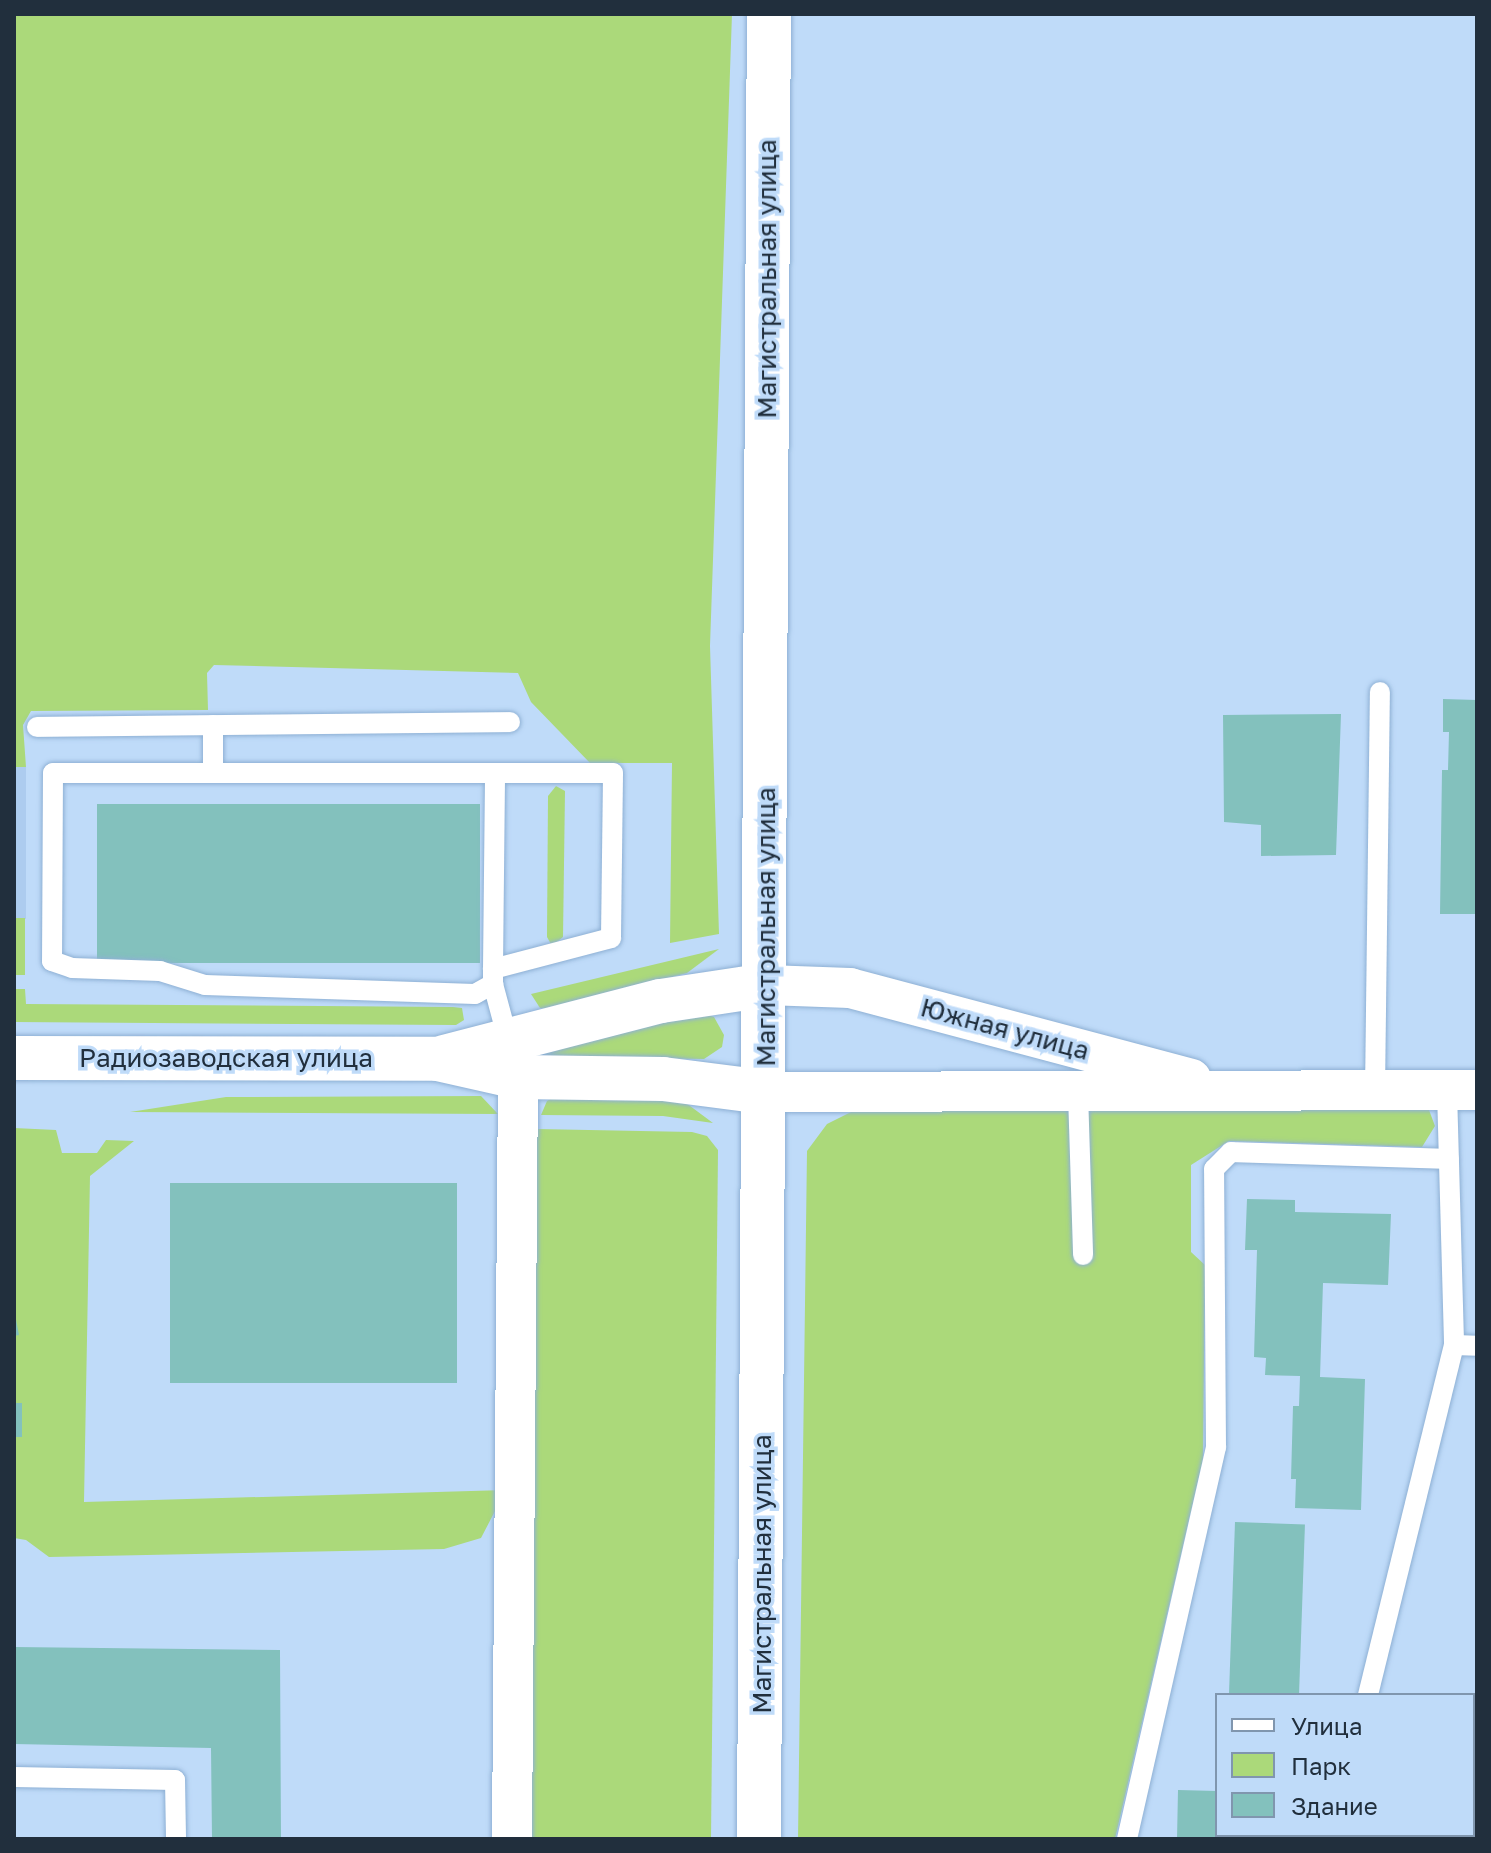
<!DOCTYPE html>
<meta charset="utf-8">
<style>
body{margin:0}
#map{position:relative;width:1491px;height:1853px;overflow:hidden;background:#bfdbf9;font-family:"Golos Text",sans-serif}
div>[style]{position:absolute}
.built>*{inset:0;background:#adccef;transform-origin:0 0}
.green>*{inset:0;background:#abd97a;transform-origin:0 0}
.building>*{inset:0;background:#83c1bd;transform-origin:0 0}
.roads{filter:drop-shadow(0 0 2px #8eb0d4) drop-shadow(0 0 2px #8eb0d4)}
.service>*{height:20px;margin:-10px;padding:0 10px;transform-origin:10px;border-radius:10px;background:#fff}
.minor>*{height:40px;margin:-20px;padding:0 20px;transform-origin:20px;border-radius:20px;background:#fff}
.tertiary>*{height:44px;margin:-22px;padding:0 22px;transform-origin:22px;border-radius:22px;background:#fff}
.trunk>*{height:44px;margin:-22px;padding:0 22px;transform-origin:22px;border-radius:22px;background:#fff}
span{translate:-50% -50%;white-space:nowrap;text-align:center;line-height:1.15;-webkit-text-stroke:7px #bfdbf9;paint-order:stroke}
.street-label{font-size:26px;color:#212f3d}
.frame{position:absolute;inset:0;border:16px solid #212f3d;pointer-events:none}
.legend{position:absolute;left:1215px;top:1693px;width:260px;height:144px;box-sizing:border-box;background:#bfdbf9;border:2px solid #8096ae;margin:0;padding:10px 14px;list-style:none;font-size:24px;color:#212f3d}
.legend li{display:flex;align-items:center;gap:16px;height:40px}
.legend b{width:40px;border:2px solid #8096ae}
</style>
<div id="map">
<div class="built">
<div style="left:14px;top:767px;width:12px;height:152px"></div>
</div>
<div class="green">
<div style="clip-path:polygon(14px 14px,732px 14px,710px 646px,719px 934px,670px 943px,672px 763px,590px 763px,531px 702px,518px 673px,214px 665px,207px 673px,208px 710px,31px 711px,23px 725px,26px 767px,14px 767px)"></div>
<div style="clip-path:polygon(556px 786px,565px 791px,563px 937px,552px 946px,547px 937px,548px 796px)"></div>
<div style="left:25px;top:918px;width:57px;height:11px;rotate:90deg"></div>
<div style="clip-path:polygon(719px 949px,687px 973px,548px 1009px,540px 1008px,531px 994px)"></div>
<div style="clip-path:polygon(14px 989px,25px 989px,26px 1004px,453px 1007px,462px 1008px,464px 1020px,456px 1025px,14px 1022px)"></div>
<div style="clip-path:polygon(702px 1013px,714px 1017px,724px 1035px,722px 1047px,704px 1059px,538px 1057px,536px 1052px)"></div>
<div style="clip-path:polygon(559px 1094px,682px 1100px,713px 1123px,663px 1116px,541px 1115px,547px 1101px)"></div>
<div style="clip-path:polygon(481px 1096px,498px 1114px,130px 1112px,226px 1097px)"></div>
<div style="clip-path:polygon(857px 1109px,1429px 1110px,1435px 1126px,1422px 1147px,1229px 1141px,1191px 1165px,1191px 1252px,1205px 1265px,1203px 1459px,1115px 1839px,798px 1839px,807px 1151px,827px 1124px)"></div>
<div style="clip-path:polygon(14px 1128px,56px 1130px,62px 1153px,97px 1153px,106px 1140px,134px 1141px,90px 1176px,84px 1502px,506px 1490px,481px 1538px,444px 1549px,49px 1557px,26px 1540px,14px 1538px)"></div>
<div style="clip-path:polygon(537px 1129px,692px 1132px,707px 1136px,718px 1150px,711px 1839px,531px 1839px)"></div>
</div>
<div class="building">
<div style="clip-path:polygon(1443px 699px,1477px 700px,1477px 914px,1440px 914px,1442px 770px,1448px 770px,1449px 732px,1443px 732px)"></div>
<div style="clip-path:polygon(1341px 714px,1336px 855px,1261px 856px,1261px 825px,1224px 822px,1223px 715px)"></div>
<div style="left:97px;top:804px;width:383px;height:159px"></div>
<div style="left:170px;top:1183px;width:287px;height:200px"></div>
<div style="clip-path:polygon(1247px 1199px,1295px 1200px,1295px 1212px,1391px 1214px,1388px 1285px,1323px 1283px,1320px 1377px,1365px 1379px,1361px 1510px,1295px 1508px,1296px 1479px,1291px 1479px,1293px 1406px,1299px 1406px,1300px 1376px,1265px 1375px,1266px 1358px,1254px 1357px,1257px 1250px,1245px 1250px)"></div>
<div style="clip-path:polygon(14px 1309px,19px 1335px,14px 1336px)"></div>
<div style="left:14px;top:1403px;width:8px;height:34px"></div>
<div style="left:1235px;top:1522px;width:70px;height:173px;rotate:2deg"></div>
<div style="clip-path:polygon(14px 1647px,280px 1650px,281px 1839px,212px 1839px,211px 1748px,14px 1744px)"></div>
<div style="clip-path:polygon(1178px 1790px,1217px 1791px,1217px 1835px,1243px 1839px,1177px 1839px)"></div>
</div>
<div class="roads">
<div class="service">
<div style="left:37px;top:727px;width:473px;rotate:-0.6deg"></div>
<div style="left:213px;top:773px;width:48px;rotate:-90deg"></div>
<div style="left:493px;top:969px;width:122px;rotate:-14.7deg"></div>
<div style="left:611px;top:938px;width:165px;rotate:-89.3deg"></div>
<div style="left:613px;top:773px;width:560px;rotate:180deg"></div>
<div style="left:53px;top:773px;width:188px;rotate:90.3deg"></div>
<div style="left:52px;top:961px;width:21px;rotate:19deg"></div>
<div style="left:72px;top:968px;width:88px;rotate:2deg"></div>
<div style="left:160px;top:971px;width:47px;rotate:17.3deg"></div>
<div style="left:205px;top:985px;width:270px;rotate:1.9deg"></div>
<div style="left:475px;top:994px;width:21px;rotate:-29deg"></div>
<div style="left:493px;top:984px;width:15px;rotate:-90deg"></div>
<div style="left:493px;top:969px;width:196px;rotate:-89.4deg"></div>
<div style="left:493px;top:984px;width:58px;rotate:75deg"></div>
<div style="left:1447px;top:1091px;width:254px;rotate:88.4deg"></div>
<div style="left:1454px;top:1345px;width:23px;rotate:2deg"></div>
<div style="left:1375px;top:1092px;width:400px;rotate:-89.3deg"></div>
<div style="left:1078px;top:1093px;width:162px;rotate:88.2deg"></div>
<div style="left:1368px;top:1695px;width:360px;rotate:-76.2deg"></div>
<div style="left:14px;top:1777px;width:161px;rotate:1.1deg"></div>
<div style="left:175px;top:1780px;width:59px;rotate:89deg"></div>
<div style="left:1127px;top:1839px;width:402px;rotate:-77.2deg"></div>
<div style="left:1216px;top:1447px;width:278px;rotate:-90.4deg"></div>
<div style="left:1214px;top:1169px;width:24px;rotate:-45deg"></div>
<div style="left:1231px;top:1152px;width:218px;rotate:1.8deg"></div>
<div style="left:1333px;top:1839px;width:4px;rotate:-76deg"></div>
</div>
<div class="minor">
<div style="left:767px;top:985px;width:83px;rotate:2.1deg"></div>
<div style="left:850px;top:988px;width:353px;rotate:14.9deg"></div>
<div style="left:765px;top:1092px;width:712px;rotate:-0.16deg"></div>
<div style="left:512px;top:1839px;width:762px;rotate:-89.55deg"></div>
</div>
<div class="tertiary">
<div style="left:444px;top:1057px;width:224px;rotate:-14.5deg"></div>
<div style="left:661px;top:1001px;width:107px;rotate:-8.6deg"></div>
<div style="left:14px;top:1058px;width:424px;rotate:0.1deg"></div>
<div style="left:438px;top:1059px;width:82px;rotate:12.7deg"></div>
<div style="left:518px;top:1077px;width:145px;rotate:0.8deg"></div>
<div style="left:663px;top:1079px;width:103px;rotate:7.3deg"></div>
</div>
<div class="trunk">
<div style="left:759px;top:1839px;width:1825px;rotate:-89.69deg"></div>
</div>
</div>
<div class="street-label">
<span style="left:767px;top:279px;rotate:-90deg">Магистральная улица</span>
<span style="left:766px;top:927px;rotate:-90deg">Магистральная улица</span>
<span style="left:1005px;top:1029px;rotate:15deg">Южная улица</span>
<span style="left:226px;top:1058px">Радиозаводская улица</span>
<span style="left:762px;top:1574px;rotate:-90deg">Магистральная улица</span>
</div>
<div class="frame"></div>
<ul class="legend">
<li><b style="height:10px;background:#fff"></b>Улица</li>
<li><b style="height:22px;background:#abd97a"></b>Парк</li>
<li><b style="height:22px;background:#83c1bd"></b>Здание</li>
</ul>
</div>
